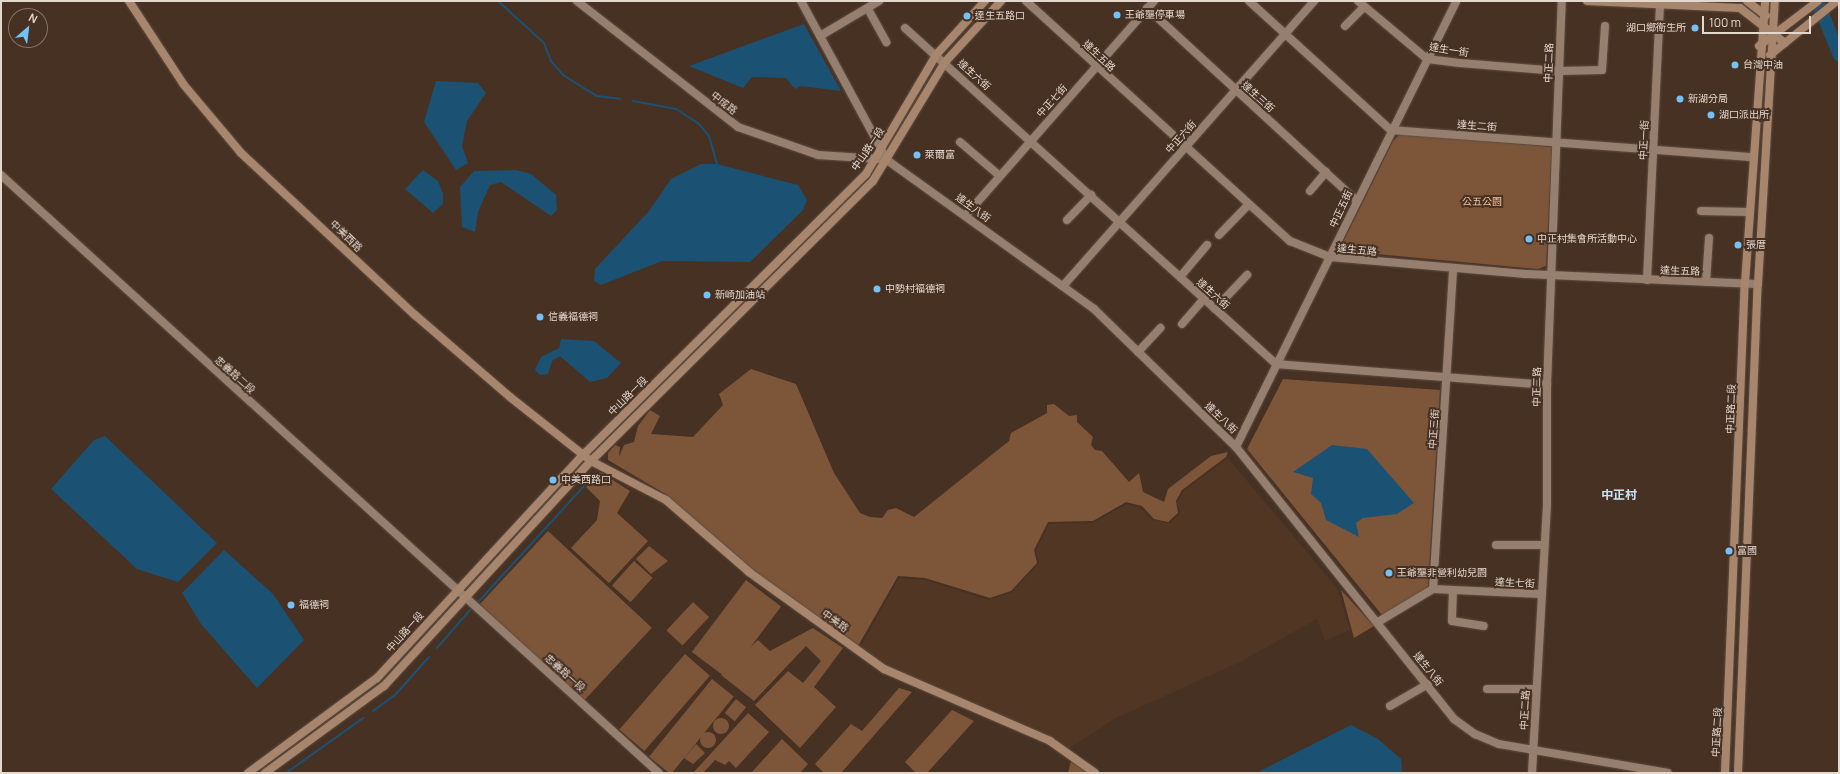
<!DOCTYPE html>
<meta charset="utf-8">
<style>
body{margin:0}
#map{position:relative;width:1840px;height:774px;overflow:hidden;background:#463123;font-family:Manrope,"Noto Sans TC",sans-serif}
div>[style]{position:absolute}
.built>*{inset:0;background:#503623}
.green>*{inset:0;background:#7d563a;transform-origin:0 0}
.round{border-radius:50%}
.water>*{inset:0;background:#1b5274}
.stream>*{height:2px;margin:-1px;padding:0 1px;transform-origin:1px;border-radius:1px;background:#1b5274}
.river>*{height:13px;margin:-6.5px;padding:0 6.5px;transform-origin:6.5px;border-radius:6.5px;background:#1b5274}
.roads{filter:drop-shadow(0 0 1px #5f4e42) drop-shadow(0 0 1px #5f4e42)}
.street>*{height:8px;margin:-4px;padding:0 4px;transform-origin:4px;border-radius:4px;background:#967f6e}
.secondary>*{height:8px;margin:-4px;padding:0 4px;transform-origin:4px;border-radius:4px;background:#a7866d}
.dots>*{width:11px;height:11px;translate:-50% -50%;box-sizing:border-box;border:2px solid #463123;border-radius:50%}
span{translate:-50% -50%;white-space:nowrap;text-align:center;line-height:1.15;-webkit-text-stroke:4px #463123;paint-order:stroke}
.poi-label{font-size:10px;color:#e4d7ce}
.left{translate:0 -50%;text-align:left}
.right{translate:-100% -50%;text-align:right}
.street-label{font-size:10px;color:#e4d7ce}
.park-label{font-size:10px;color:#f7c29d}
.quarter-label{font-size:12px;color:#c8e3f7;font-weight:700}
.frame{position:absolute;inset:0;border:2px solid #e4d7ce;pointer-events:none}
.north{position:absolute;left:8px;top:8px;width:40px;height:40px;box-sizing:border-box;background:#463123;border:1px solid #857367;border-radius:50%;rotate:28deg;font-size:11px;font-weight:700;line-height:16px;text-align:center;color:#e4d7ce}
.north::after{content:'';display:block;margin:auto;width:14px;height:18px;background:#73c1f6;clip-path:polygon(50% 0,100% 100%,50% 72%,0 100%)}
.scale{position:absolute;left:1702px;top:16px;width:109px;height:18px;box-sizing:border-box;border:2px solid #e4d7ce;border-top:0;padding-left:5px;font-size:12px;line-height:14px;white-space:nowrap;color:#e4d7ce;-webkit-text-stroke:3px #463123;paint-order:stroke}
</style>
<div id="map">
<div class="built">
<div style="clip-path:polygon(1228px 458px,1337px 588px,1350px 630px,1325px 641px,1317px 619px,1240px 662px,1116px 718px,1068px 749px,885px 665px,861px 646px,899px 578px,925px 580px,989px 600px,1012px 592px,1039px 563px,1036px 550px,1049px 524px,1093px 523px,1127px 504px,1140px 508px,1153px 520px,1170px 523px,1180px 514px,1177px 502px,1184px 491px)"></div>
</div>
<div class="green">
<div style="clip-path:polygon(1400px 134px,1552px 147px,1546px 266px,1538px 269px,1344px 251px,1343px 242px,1393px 141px)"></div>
<div style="clip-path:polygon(751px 369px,796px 384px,834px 473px,860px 513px,870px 517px,882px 518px,888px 510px,896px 508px,914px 517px,1009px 441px,1011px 433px,1047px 413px,1047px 405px,1054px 404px,1069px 416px,1077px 415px,1077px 422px,1093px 437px,1091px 445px,1095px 450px,1102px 451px,1129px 482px,1139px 473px,1143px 492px,1164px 502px,1168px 489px,1211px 456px,1228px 452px,1226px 457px,1182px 490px,1176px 501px,1178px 513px,1168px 522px,1154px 519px,1142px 506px,1126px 502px,1093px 521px,1048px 522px,1034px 550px,1037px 563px,1011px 591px,990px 598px,925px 578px,898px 576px,858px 646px,742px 562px,667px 495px,608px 460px,608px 453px,615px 445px,620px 447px,619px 457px,624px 445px,634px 442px,638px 426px,650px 410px,660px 416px,651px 434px,693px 437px,723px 405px,719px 394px)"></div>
<div style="clip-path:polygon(1283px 379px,1440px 390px,1428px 587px,1382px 615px,1247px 449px)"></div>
<div style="clip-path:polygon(600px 472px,630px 491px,617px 513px,648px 541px,609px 583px,571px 548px,597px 520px,600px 501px,586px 487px)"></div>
<div style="left:548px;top:531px;width:142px;height:100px;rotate:43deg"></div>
<div style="clip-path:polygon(649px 546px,668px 561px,651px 574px,636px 559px)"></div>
<div style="left:634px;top:561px;width:25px;height:33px;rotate:42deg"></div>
<div style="left:746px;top:580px;width:44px;height:90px;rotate:37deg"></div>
<div style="clip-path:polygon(1341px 590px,1374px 626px,1354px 638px)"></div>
<div style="left:693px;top:602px;width:22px;height:39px;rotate:43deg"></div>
<div style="clip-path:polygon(813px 628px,843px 648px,814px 687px,836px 707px,800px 748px,755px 705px,788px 671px,803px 683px,821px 661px,806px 646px,754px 701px,721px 675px,758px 640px,770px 651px)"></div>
<div style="left:685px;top:654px;width:33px;height:100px;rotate:41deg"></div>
<div style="left:712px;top:679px;width:28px;height:100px;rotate:39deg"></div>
<div style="clip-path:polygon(899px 688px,912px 692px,841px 773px,824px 773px,815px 764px,851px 724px,862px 731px)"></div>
<div style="left:736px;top:699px;width:13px;height:18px;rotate:39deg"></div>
<div style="clip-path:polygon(952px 710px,974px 721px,927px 773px,916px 773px,905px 762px)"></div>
<div style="clip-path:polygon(748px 713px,769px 732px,736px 768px,729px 761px,725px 765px,715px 760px,703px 773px,693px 773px)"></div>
<div class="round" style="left:713px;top:718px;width:16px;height:16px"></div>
<div class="round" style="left:700px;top:732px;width:16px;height:16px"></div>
<div style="clip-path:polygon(782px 739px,808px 764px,800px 773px,751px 773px)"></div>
<div style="clip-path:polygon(696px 744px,705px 753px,693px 764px,684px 758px)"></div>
<div style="clip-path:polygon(1073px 754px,1095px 773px,1068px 773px)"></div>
</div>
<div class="water">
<div style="clip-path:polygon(804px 24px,841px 91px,801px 86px,795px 89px,786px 78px,752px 77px,743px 88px,689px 66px)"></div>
<div style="clip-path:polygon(436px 81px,478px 83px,486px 93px,467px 121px,462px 146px,468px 163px,456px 170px,424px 122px)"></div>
<div style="clip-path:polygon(701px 164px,717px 164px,798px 185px,807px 200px,803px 210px,750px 262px,662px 261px,601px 285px,594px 281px,595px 269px,649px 211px,671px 179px)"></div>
<div style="clip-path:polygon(423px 170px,438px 181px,443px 194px,443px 204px,433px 213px,405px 189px)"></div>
<div style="clip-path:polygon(516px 170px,531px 174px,556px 195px,557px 210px,551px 216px,501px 182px,490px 185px,478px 212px,475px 232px,462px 227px,460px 187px,474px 171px)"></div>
<div style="clip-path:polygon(561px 339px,594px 341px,621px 363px,607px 378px,590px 382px,560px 356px,552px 361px,548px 374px,540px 375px,535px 370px,541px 357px,559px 348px)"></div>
<div style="clip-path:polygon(105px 436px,217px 543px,178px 582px,137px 569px,51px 489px,94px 440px)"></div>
<div style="clip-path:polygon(1332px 445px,1367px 449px,1414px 503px,1397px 514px,1363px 518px,1356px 523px,1359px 537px,1326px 520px,1321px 503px,1311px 494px,1313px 478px,1293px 472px)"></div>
<div style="clip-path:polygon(224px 550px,273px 594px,304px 640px,257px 688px,201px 624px,182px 593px)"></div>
<div style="clip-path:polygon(1351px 725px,1378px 739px,1401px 759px,1402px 773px,1256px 773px)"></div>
</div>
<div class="stream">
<div style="left:498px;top:1px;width:62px;rotate:42.4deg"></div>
<div style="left:544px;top:43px;width:19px;rotate:69deg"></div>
<div style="left:551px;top:61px;width:18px;rotate:49deg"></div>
<div style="left:563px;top:75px;width:40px;rotate:32deg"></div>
<div style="left:597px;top:96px;width:23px;rotate:7deg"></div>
<div style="left:633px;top:101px;width:44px;rotate:10.5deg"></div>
<div style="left:676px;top:109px;width:27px;rotate:33deg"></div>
<div style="left:699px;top:124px;width:16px;rotate:50deg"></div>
<div style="left:709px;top:136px;width:29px;rotate:74deg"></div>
<div style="left:479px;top:601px;width:172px;rotate:-47.6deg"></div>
<div style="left:437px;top:648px;width:50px;rotate:-49deg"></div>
<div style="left:373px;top:711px;width:27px;rotate:-36deg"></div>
<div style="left:395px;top:695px;width:51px;rotate:-48.2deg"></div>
<div style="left:286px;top:773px;width:95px;rotate:-35.5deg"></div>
</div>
<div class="river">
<div style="left:1817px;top:1px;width:58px;rotate:67.8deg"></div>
</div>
<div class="roads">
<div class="street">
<div style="left:577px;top:1px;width:204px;rotate:38deg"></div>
<div style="left:738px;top:127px;width:85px;rotate:19.3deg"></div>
<div style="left:818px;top:155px;width:62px;rotate:3.7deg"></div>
<div style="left:801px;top:1px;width:181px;rotate:61.6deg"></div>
<div style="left:887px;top:160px;width:255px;rotate:35.7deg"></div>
<div style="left:1094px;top:309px;width:198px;rotate:44.2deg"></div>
<div style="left:1236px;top:447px;width:349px;rotate:51.3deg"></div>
<div style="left:1454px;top:719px;width:26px;rotate:36deg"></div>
<div style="left:1475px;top:734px;width:26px;rotate:23deg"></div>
<div style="left:1499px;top:744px;width:171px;rotate:9.7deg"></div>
<div style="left:1026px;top:1px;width:357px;rotate:42.3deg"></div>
<div style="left:1290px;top:241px;width:43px;rotate:21.8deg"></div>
<div style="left:1330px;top:257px;width:196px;rotate:5deg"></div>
<div style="left:1525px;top:274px;width:233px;rotate:2.5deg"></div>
<div style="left:1249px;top:1px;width:192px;rotate:42.3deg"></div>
<div style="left:1391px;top:130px;width:363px;rotate:4.3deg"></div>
<div style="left:1358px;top:1px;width:90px;rotate:40deg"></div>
<div style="left:1427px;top:59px;width:33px;rotate:7deg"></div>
<div style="left:1460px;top:63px;width:98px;rotate:4.7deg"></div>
<div style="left:1558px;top:71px;width:44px;rotate:-1.3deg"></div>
<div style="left:1602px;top:70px;width:44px;rotate:-86.1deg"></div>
<div style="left:1147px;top:8px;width:284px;rotate:42.6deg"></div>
<div style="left:868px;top:9px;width:38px;rotate:61deg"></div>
<div style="left:1345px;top:26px;width:27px;rotate:-45deg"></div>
<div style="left:905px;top:28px;width:501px;rotate:42.17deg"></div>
<div style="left:1276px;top:364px;width:272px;rotate:4.4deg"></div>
<div style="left:820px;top:36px;width:69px;rotate:-30.7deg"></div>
<div style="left:960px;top:142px;width:52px;rotate:40.4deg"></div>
<div style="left:1px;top:175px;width:889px;rotate:42.27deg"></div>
<div style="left:1310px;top:191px;width:25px;rotate:-50deg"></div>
<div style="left:1701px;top:211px;width:48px;rotate:1.2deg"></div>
<div style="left:966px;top:215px;width:285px;rotate:-48.7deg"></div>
<div style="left:1067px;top:220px;width:35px;rotate:-46deg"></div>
<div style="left:1219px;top:235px;width:43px;rotate:-45.9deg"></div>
<div style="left:1180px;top:277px;width:42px;rotate:-49.8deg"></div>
<div style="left:1647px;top:280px;width:279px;rotate:-87.3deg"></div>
<div style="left:1706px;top:282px;width:44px;rotate:-86.1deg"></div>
<div style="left:1063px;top:286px;width:380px;rotate:-48.6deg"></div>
<div style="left:1215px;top:309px;width:47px;rotate:-46.7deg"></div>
<div style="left:1182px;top:324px;width:33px;rotate:-49deg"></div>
<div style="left:1138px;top:352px;width:33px;rotate:-47deg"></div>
<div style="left:1236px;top:447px;width:497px;rotate:-63.7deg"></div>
<div style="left:1496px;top:545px;width:48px"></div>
<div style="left:1433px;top:589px;width:321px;rotate:-86.4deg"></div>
<div style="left:1453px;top:590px;width:31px;rotate:92deg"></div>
<div style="left:1452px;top:621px;width:32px;rotate:9deg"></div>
<div style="left:1378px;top:622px;width:64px;rotate:-31deg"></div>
<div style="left:1433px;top:589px;width:107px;rotate:2.7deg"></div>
<div style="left:1487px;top:689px;width:49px"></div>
<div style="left:1390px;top:706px;width:44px;rotate:-30.1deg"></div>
<div style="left:1532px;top:773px;width:271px;rotate:-86.8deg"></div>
<div style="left:1547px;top:502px;width:117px;rotate:-90deg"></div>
<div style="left:1547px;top:385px;width:384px;rotate:-87.8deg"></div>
</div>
<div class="secondary">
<div style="left:129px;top:1px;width:100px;rotate:56.8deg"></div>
<div style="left:184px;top:85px;width:89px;rotate:50deg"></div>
<div style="left:241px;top:153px;width:238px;rotate:43deg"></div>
<div style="left:415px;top:315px;width:125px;rotate:40.8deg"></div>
<div style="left:510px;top:397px;width:103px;rotate:38.3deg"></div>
<div style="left:591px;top:461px;width:85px;rotate:27.5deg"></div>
<div style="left:666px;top:500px;width:110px;rotate:40.9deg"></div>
<div style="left:749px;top:572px;width:166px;rotate:35.7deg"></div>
<div style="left:884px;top:669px;width:181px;rotate:23.4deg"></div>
<div style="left:1050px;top:741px;width:55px;rotate:35.4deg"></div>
<div style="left:1587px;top:1px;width:153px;rotate:2.6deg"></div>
<div style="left:1740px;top:8px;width:57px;rotate:37.9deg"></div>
<div style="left:1747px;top:1px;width:24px;rotate:38deg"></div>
<div style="left:1759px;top:46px;width:74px;rotate:-37.3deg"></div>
<div style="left:1770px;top:55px;width:86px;rotate:-38.9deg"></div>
<div style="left:248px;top:773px;width:160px;rotate:-36.4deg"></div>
<div style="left:377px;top:678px;width:305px;rotate:-47.3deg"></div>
<div style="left:584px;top:454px;width:397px;rotate:-44.8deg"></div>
<div style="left:866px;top:174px;width:138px;rotate:-59.5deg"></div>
<div style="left:936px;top:55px;width:73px;rotate:-47.8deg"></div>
<div style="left:265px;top:773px;width:147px;rotate:-36.2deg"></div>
<div style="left:384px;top:686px;width:306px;rotate:-47.4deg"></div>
<div style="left:591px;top:461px;width:397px;rotate:-44.8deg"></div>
<div style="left:873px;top:181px;width:139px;rotate:-58.8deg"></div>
<div style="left:945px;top:62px;width:83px;rotate:-47.4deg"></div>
<div style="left:1725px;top:773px;width:490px;rotate:-87.7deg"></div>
<div style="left:1745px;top:283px;width:283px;rotate:-85.9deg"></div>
<div style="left:1738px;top:773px;width:489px;rotate:-87.7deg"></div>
<div style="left:1758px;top:284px;width:284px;rotate:-86.6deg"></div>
</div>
</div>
<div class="dots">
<div style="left:1117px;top:15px;background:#73c1f6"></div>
<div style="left:967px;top:16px;background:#73c1f6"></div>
<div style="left:1695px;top:28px;background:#73c1f6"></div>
<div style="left:1735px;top:65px;background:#73c1f6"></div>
<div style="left:1680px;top:99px;background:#73c1f6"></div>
<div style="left:1711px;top:115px;background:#73c1f6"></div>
<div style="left:917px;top:155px;background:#73c1f6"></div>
<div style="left:1529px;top:239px;background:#73c1f6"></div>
<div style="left:1738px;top:245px;background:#73c1f6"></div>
<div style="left:877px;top:289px;background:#73c1f6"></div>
<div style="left:707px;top:295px;background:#73c1f6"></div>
<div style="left:540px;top:317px;background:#73c1f6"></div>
<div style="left:553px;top:480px;background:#73c1f6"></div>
<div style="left:1729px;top:551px;background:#73c1f6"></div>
<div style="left:1389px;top:573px;background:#73c1f6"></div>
<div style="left:291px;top:605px;background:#73c1f6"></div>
</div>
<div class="poi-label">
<span class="left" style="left:1125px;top:15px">王爺壟停車場</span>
<span class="left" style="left:975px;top:16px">達生五路口</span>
<span class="right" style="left:1686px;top:28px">湖口鄉衛生所</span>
<span class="left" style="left:1743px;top:65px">台灣中油</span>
<span class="left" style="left:1688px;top:99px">新湖分局</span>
<span class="left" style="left:1719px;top:115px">湖口派出所</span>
<span class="left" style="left:925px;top:155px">萊爾富</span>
<span class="left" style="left:1537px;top:239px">中正村集會所活動中心</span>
<span class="left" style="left:1746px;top:245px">張厝</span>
<span class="left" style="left:885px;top:289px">中勢村福德祠</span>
<span class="left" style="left:715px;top:295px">新崎加油站</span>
<span class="left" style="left:548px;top:317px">信義福德祠</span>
<span class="left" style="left:561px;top:480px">中美西路口</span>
<span class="left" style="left:1737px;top:551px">富國</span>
<span class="left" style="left:1397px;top:573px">王爺壟非營利幼兒園</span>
<span class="left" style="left:299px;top:605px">福德祠</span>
</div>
<div class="street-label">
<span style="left:1449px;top:50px;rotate:9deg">達生一街</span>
<span style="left:1099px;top:56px;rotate:43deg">達生五路</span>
<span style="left:1549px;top:63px;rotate:-88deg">中正二路</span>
<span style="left:974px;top:75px;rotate:42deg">達生六街</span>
<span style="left:1258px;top:97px;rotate:42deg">達生三街</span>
<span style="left:1052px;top:101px;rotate:-48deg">中正七街</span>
<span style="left:724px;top:103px;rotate:38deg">中成路</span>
<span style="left:1477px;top:126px;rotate:4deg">達生二街</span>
<span style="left:1181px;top:137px;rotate:-48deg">中正六街</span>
<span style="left:1644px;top:140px;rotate:-87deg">中正一街</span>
<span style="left:868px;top:149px;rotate:-56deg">中山路一段</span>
<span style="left:973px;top:208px;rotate:36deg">達生八街</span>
<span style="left:1341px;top:209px;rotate:-65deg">中正五街</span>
<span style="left:346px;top:236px;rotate:44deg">中美西路</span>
<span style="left:1357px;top:250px;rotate:6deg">達生五路</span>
<span style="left:1680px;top:271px;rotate:2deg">達生五路</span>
<span style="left:1213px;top:294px;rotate:42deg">達生六街</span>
<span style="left:235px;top:375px;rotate:42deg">忠義路二段</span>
<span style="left:1537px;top:387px;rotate:-89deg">中正二路</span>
<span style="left:628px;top:396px;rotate:-45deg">中山路一段</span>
<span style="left:1731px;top:409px;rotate:-88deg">中正路二段</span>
<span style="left:1221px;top:418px;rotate:44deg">達生八街</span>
<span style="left:1434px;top:429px;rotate:-86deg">中正三街</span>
<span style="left:1515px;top:583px;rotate:3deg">達生七街</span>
<span style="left:835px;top:621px;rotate:36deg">中美路</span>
<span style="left:405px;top:632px;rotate:-48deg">中山路一段</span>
<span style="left:1428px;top:669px;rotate:51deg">達生八街</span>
<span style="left:565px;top:673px;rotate:42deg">忠義路一段</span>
<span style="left:1525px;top:710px;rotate:-87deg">中正二路</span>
<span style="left:1717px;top:732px;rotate:-87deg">中正路二段</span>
</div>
<div class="park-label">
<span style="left:1482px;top:202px">公五公園</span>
</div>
<div class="quarter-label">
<span style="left:1619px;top:495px">中正村</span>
</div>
<div class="frame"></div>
<div class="north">N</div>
<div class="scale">100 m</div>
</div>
